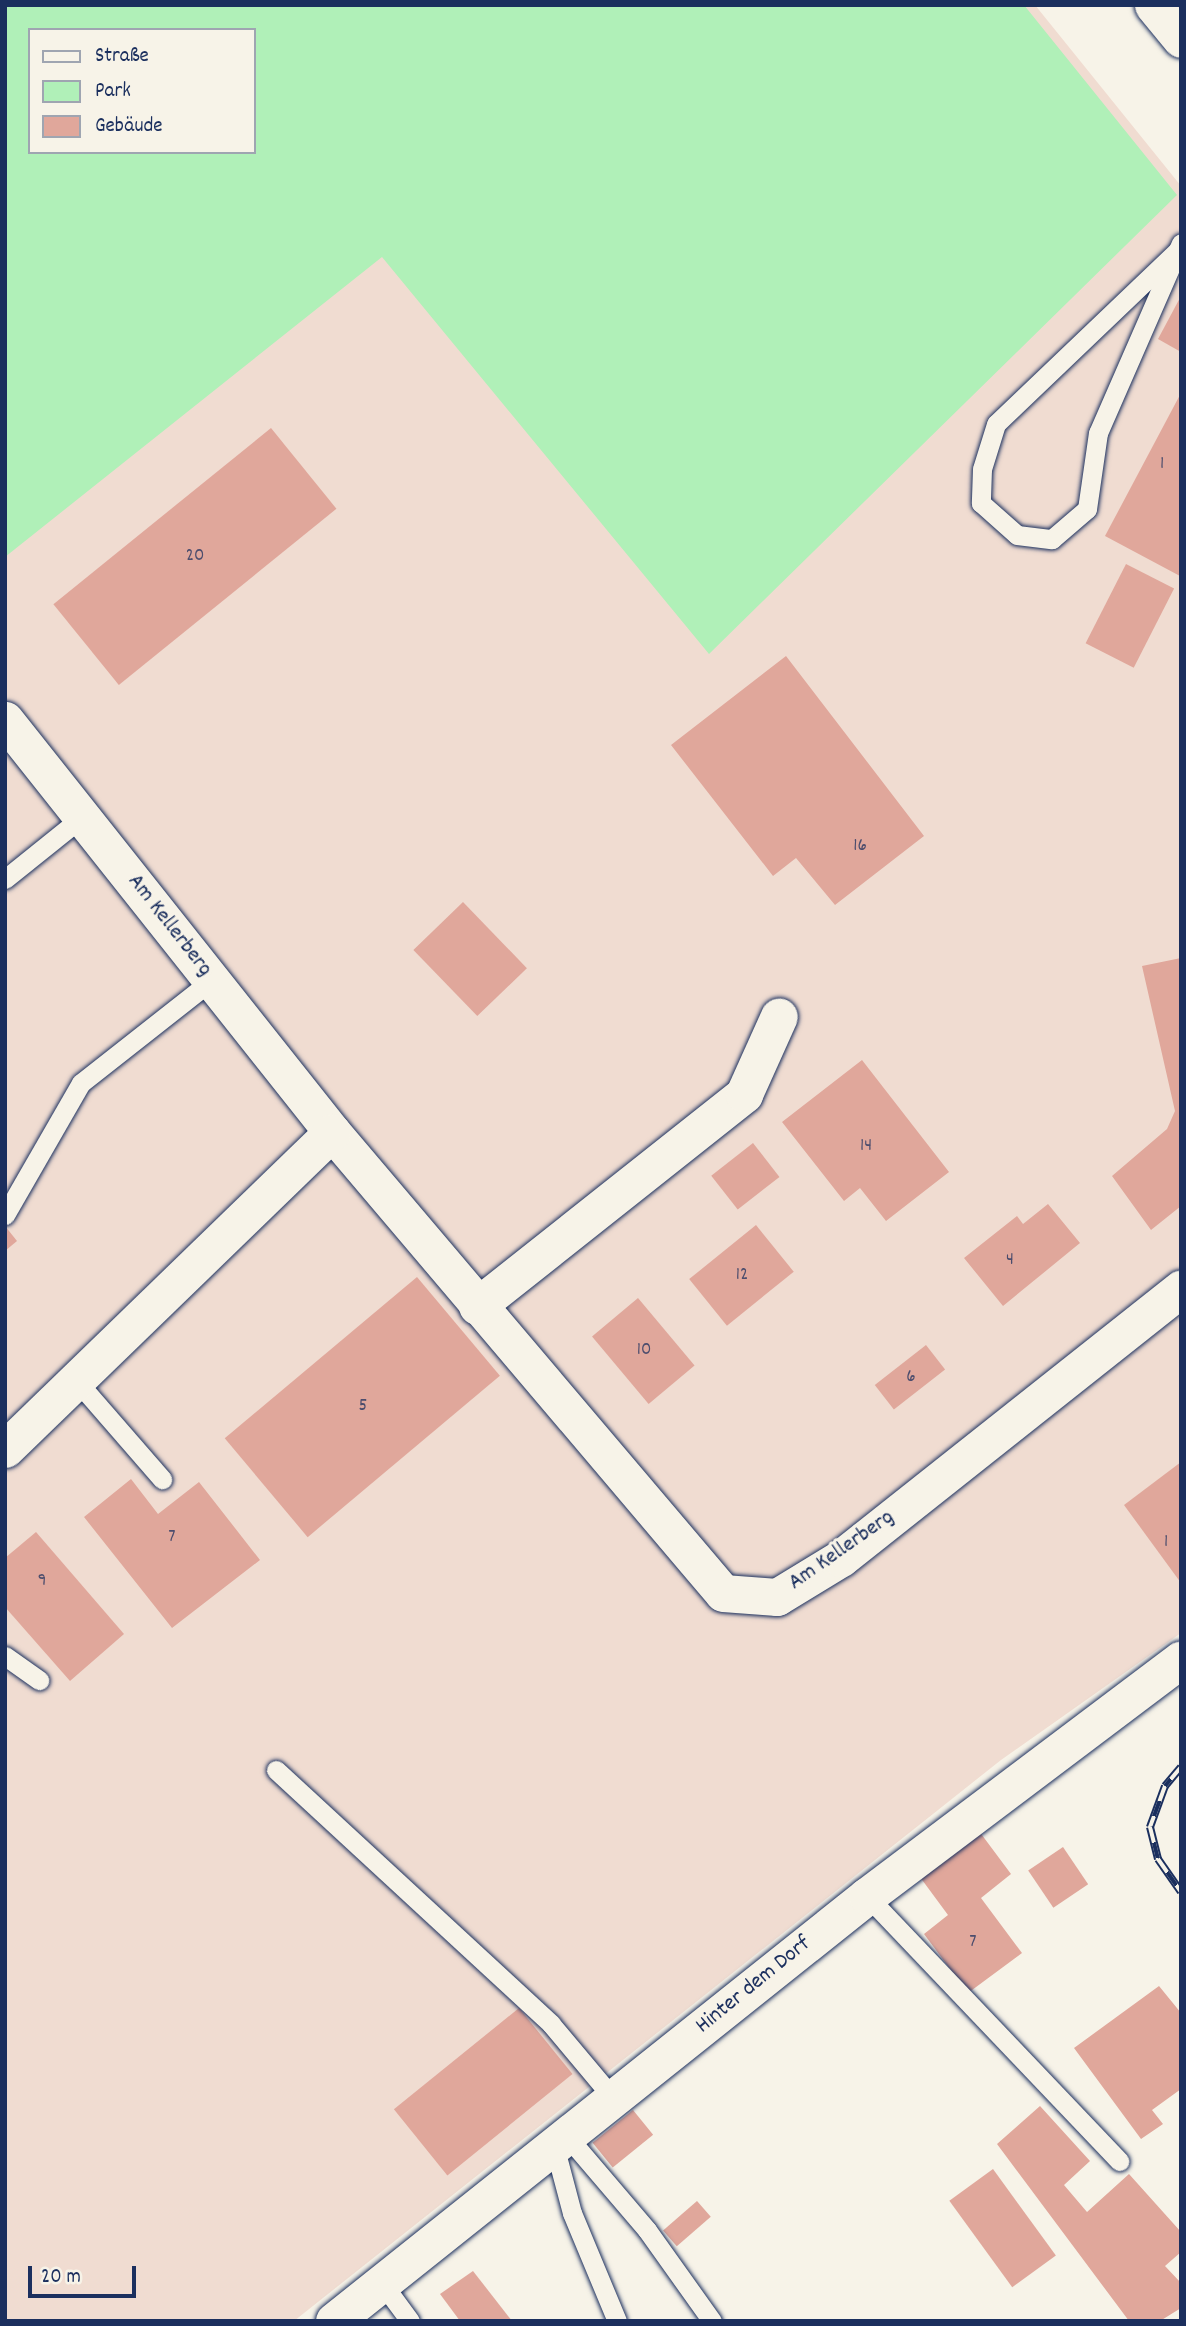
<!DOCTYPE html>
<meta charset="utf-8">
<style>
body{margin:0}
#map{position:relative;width:1186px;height:2326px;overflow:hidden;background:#f7f3e8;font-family:Dekko,sans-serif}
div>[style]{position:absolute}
.built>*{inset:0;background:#f0dcd1}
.green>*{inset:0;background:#b0f0b8}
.building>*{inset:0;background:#e0a79b;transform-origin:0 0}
.roads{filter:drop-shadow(0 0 2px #1b2f5e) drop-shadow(0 0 2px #1b2f5e)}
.service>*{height:19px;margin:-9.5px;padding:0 9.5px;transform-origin:9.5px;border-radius:9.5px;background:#f7f3e8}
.minor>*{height:37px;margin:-18.5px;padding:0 18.5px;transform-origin:18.5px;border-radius:18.5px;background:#f7f3e8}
.rail>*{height:8px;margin-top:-4px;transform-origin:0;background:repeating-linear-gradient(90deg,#f7f3e8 0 16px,#1b2f5e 0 32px);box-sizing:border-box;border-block:2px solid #1b2f5e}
span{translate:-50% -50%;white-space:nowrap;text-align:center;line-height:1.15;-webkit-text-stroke:6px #f7f3e8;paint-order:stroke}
.number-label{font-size:19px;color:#4c4d6d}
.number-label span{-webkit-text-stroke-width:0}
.street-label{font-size:23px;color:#1b2f5e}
.frame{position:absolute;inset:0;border:7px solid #1b2f5e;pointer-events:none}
.legend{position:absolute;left:28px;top:28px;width:228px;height:126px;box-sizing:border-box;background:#f7f3e8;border:2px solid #9fa5b1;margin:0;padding:9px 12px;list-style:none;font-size:21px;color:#1b2f5e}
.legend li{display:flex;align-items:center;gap:14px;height:35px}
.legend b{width:35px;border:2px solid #9fa5b1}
.scale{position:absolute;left:28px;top:2266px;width:108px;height:32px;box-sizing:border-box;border:4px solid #1b2f5e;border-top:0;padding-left:9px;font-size:21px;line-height:24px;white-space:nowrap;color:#1b2f5e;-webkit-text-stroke:5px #f7f3e8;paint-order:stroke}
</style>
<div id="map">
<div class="built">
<div style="clip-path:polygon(evenodd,5px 5px,1035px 5px,1181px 186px,1181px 1633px,1001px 1760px,294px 2321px,5px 2321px,5px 5px,30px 30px,254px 30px,254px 152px,30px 152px,30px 30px)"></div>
</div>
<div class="green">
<div style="clip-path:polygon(evenodd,5px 5px,1024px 5px,1177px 195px,709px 654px,382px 257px,5px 557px,5px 5px,30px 30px,254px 30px,254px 152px,30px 152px,30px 30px)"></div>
</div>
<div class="building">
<div style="clip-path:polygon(1181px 296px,1181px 352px,1158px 339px)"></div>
<div style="clip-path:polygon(1181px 393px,1181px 574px,1180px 576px,1105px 536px)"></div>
<div style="left:271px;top:428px;width:104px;height:280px;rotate:51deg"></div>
<div style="left:1126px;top:564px;width:54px;height:89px;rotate:27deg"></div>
<div style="clip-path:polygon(786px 656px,924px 836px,835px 905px,796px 858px,773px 876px,671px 745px)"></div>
<div style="left:463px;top:902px;width:92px;height:69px;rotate:46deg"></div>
<div style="clip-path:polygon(1181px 958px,1181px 1206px,1151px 1230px,1112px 1176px,1167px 1129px,1175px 1111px,1142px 966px)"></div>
<div style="clip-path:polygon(862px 1060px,949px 1172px,886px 1221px,860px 1188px,844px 1201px,782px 1122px)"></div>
<div style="left:753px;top:1143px;width:43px;height:53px;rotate:52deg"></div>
<div style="clip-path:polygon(1048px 1204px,1080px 1243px,1003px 1306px,964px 1258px,1017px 1216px,1023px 1224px)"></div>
<div style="left:756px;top:1225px;width:60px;height:86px;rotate:51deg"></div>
<div style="clip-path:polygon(5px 1226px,17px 1241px,5px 1251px)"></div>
<div style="left:417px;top:1277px;width:129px;height:251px;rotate:50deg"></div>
<div style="left:638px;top:1298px;width:88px;height:60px;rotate:50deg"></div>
<div style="left:926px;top:1345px;width:31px;height:65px;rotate:52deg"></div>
<div style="clip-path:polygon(1181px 1462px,1181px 1583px,1124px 1505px)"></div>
<div style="clip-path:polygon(131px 1479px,158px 1514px,199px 1482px,260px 1560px,172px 1628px,84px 1517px)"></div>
<div style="clip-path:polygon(36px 1532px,124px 1634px,70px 1681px,5px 1607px,5px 1558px)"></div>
<div style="clip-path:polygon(976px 1827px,1011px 1874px,981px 1898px,1022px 1953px,968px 1993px,924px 1934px,948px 1915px,917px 1873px)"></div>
<div style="left:1063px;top:1847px;width:45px;height:42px;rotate:56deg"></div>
<div style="clip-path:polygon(1159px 1986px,1181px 2013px,1181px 2089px,1152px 2110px,1163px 2124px,1141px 2139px,1074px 2048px)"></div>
<div style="left:519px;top:2008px;width:85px;height:161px;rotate:51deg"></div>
<div style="clip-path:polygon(1040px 2106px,1090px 2161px,1064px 2185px,1087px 2212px,1129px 2174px,1181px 2232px,1181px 2252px,1165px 2266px,1181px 2283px,1181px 2308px,1160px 2321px,1129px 2321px,997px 2144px)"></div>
<div style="left:633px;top:2110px;width:32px;height:52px;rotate:51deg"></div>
<div style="left:993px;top:2169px;width:107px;height:54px;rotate:54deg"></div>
<div style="left:697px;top:2201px;width:21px;height:45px;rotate:49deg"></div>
<div style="clip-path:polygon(473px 2271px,512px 2321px,460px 2321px,440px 2294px)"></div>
</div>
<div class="roads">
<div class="service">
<div style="left:1177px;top:251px;width:250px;rotate:136.3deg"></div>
<div style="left:996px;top:424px;width:47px;rotate:107.3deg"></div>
<div style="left:982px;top:469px;width:34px;rotate:92deg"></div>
<div style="left:981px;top:503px;width:48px;rotate:41.6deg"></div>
<div style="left:1017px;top:535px;width:35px;rotate:7deg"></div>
<div style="left:1052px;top:539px;width:46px;rotate:-40.6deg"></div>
<div style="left:1087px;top:509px;width:77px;rotate:-81.8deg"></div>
<div style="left:1098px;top:433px;width:207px;rotate:-66.4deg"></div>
<div style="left:5px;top:879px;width:99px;rotate:-38.8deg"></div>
<div style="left:5px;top:1215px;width:152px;rotate:-60.1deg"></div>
<div style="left:81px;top:1083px;width:167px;rotate:-38.2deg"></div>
<div style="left:75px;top:1379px;width:133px;rotate:49deg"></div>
<div style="left:5px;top:1656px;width:42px;rotate:35.2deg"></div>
<div style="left:276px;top:1770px;width:374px;rotate:42.7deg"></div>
<div style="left:551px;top:2024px;width:98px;rotate:50deg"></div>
<div style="left:867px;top:1896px;width:366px;rotate:46.4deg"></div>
<div style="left:566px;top:2135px;width:125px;rotate:49.5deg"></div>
<div style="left:647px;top:2230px;width:112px;rotate:54.5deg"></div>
<div style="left:554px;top:2145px;width:70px;rotate:75.2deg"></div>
<div style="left:572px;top:2213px;width:117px;rotate:67.4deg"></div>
<div style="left:382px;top:2283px;width:47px;rotate:53.6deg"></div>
</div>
<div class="minor">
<div style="left:1153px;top:5px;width:44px;rotate:50.5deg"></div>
<div style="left:5px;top:720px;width:526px;rotate:51.56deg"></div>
<div style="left:332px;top:1132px;width:604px;rotate:49.7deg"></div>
<div style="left:723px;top:1593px;width:54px;rotate:4.2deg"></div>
<div style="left:777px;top:1597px;width:75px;rotate:-31.4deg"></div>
<div style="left:841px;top:1558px;width:434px;rotate:-38.4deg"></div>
<div style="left:477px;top:1306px;width:341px;rotate:-38.4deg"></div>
<div style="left:744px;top:1094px;width:85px;rotate:-65.8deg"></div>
<div style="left:5px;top:1449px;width:455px;rotate:-44.1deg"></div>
<div style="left:334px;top:2321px;width:682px;rotate:-38.57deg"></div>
<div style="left:867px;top:1896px;width:393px;rotate:-37deg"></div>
</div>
</div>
<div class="rail">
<div style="left:1181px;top:1767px;width:25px;rotate:130deg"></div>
<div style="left:1165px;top:1786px;width:44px;rotate:110.1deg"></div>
<div style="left:1150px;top:1827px;width:33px;rotate:76deg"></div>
<div style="left:1158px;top:1859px;width:40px;rotate:55.1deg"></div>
</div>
<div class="number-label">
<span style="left:1162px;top:465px">1</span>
<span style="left:195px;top:557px">20</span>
<span style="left:860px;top:847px">16</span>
<span style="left:866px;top:1147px">14</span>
<span style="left:1010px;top:1261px">4</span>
<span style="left:742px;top:1276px">12</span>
<span style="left:644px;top:1351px">10</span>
<span style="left:911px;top:1378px">6</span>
<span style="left:363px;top:1407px">5</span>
<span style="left:172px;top:1538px">7</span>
<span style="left:1166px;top:1543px">1</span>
<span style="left:42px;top:1582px">9</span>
<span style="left:973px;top:1943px">7</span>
</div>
<div class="street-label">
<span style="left:169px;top:926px;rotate:52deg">Am Kellerberg</span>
<span style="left:842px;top:1551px;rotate:-35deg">Am Kellerberg</span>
<span style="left:754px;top:1986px;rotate:-39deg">Hinter dem Dorf</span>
</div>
<div class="frame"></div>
<ul class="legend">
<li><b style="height:9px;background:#f7f3e8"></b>Straße</li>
<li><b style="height:19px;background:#b0f0b8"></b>Park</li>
<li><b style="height:19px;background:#e0a79b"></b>Gebäude</li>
</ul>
<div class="scale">20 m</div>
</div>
